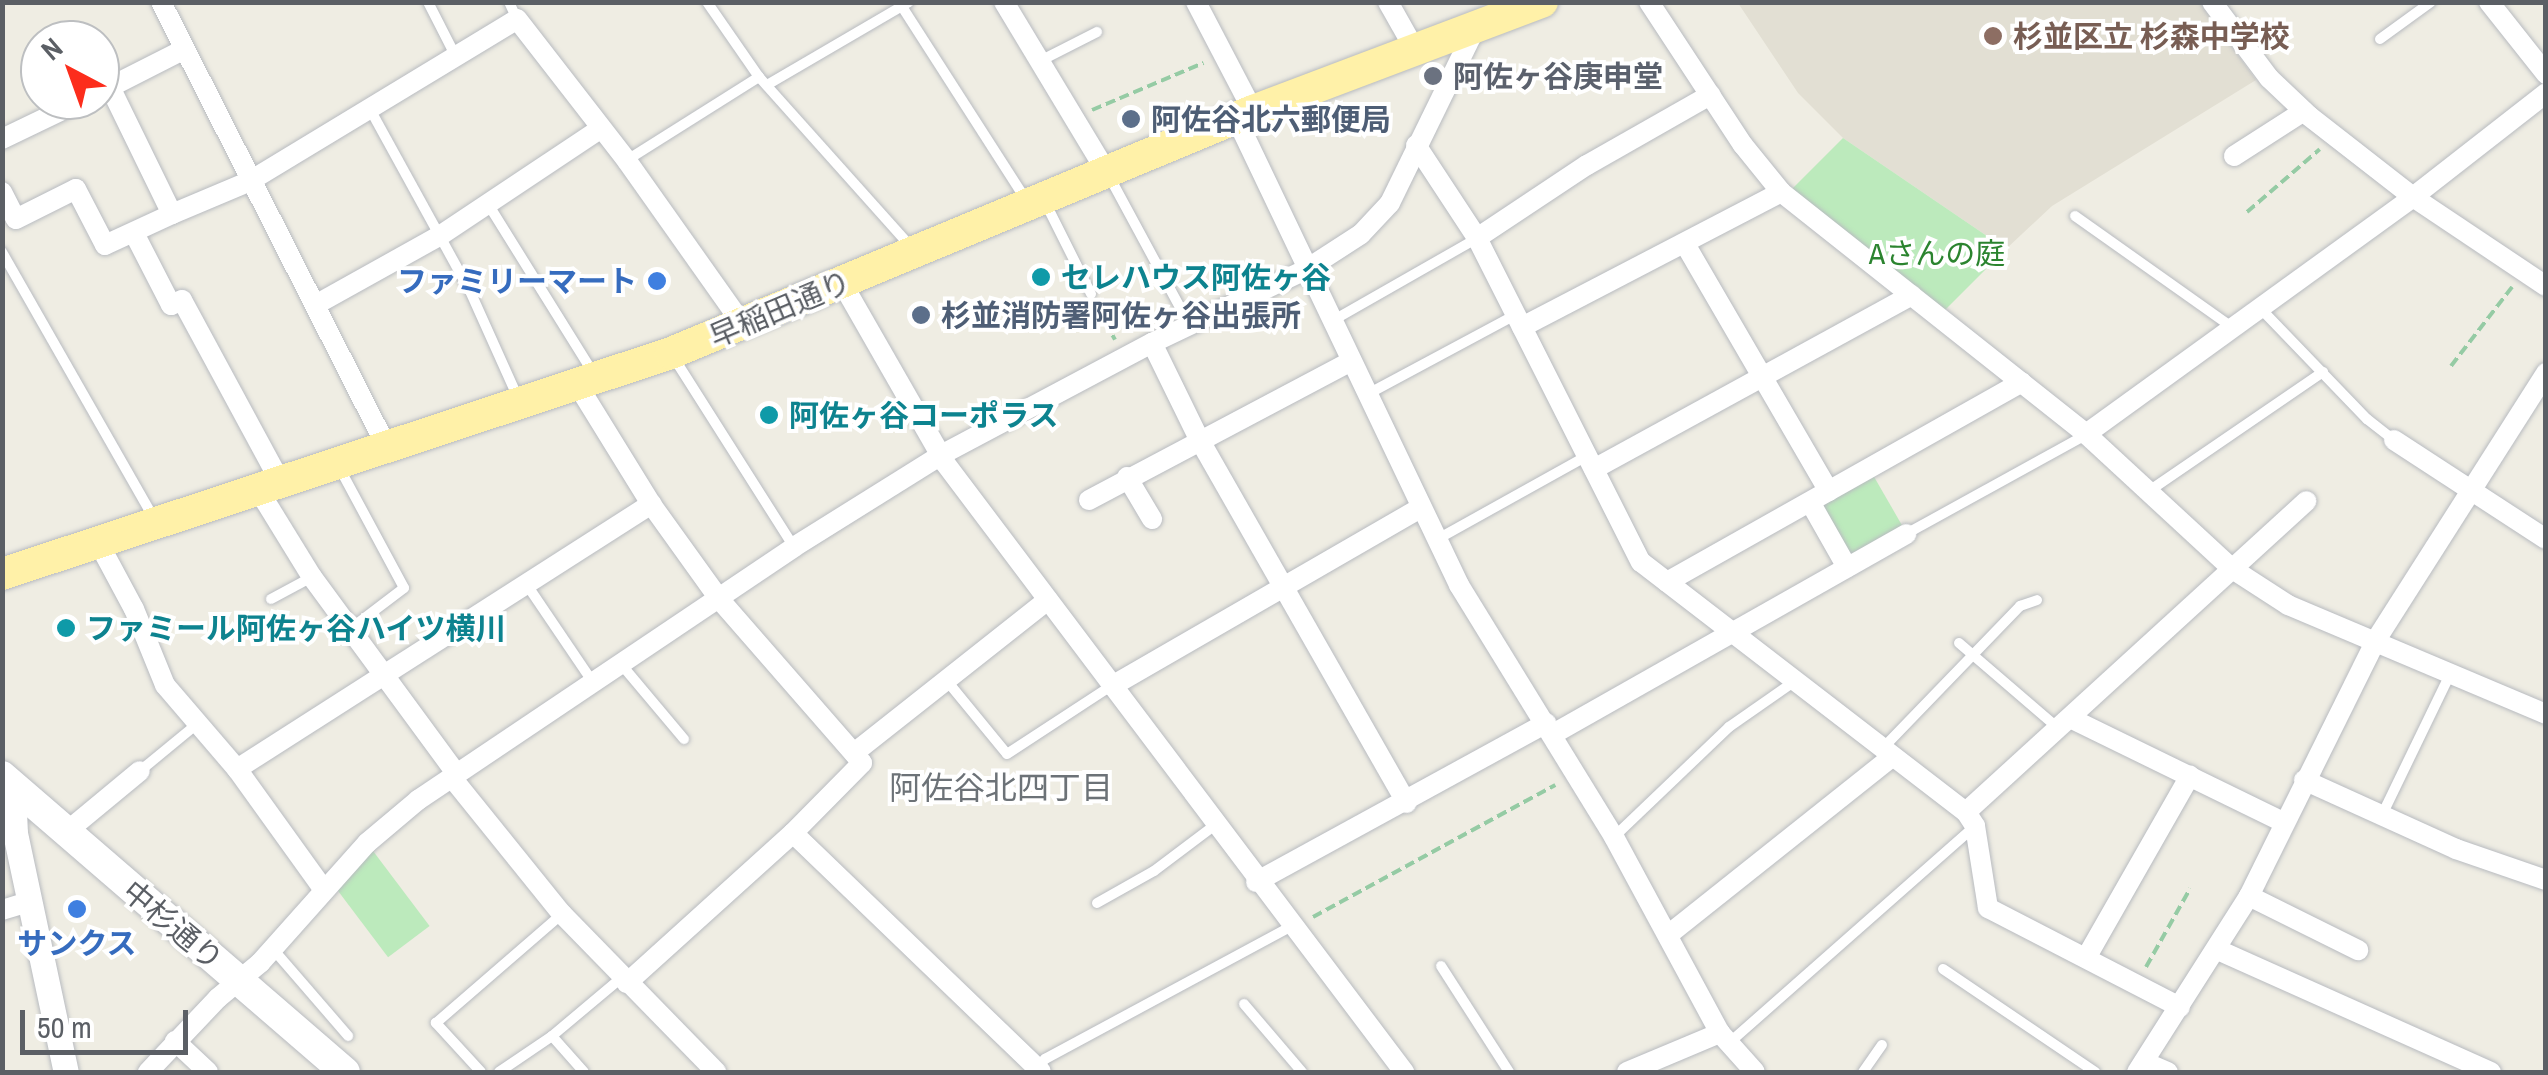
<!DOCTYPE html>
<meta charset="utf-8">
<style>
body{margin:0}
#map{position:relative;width:2548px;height:1075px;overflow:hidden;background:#efede3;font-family:"Archivo Narrow","Noto Sans JP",sans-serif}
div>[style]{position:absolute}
.education>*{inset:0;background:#e2dfd3}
.green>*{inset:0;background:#bceabc;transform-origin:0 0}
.path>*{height:4px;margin-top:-2px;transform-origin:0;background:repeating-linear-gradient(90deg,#95cba4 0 10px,transparent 0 15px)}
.roads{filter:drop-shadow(0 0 2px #b8bbc0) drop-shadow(0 0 2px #b8bbc0)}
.service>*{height:10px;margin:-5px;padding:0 5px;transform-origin:5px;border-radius:5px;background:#fff}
.minor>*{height:20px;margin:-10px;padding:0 10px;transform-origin:10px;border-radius:10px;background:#fff}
.tertiary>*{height:25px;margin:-12.5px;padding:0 12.5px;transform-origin:12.5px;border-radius:12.5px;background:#fff}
.secondary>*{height:30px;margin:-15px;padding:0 15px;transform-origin:15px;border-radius:15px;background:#fff}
.primary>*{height:32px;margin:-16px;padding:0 16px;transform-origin:16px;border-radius:16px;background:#fff1a8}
.dots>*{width:28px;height:28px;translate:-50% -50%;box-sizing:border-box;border:5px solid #fff;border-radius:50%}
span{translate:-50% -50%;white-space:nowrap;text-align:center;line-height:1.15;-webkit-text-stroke:8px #fff;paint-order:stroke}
.education-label{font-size:30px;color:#785e54;font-weight:700}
.left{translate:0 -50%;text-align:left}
.worship-label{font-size:30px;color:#5b616d;font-weight:700}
.service-label{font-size:30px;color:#4e5e75;font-weight:700}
.park-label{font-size:30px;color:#2b842f}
.culture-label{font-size:30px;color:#0d838f;font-weight:700}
.shop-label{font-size:30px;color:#366cbe;font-weight:700}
.right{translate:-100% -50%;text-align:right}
.street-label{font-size:30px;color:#5b5f65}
.neighbourhood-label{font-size:32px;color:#6c7277}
.frame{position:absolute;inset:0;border:5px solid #5b5f65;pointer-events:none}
.north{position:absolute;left:20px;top:20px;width:100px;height:100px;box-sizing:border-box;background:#fff;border:2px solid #bdbfc1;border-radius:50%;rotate:319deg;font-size:28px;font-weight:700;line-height:40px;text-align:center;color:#5b5f65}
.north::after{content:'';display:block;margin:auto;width:35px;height:45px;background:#fc2d1c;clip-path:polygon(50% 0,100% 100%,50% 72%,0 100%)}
.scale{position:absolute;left:20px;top:1010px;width:168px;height:45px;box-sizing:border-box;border:5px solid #5b5f65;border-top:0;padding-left:12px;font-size:30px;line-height:35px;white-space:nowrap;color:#5b5f65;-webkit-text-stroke:8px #fff;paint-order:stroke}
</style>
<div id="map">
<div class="education">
<div style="clip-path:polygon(1738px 3px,2200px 3px,2256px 80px,2052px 206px,2006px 249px,1843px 138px,1798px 93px)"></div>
</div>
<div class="green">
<div style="clip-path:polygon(1843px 138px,2006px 249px,1944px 311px,1789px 192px)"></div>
<div style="left:1873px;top:475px;width:62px;height:62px;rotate:60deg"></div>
<div style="left:367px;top:843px;width:104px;height:52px;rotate:53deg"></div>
</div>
<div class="path">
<div style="left:1092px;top:110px;width:121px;rotate:-22.9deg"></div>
<div style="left:2247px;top:212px;width:96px;rotate:-40.8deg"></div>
<div style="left:1098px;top:309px;width:35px;rotate:61deg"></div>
<div style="left:2451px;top:366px;width:100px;rotate:-52.3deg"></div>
<div style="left:1313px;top:917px;width:276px;rotate:-28.6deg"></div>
<div style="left:2146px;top:967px;width:90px;rotate:-60.6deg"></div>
</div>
<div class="roads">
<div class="service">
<div style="left:428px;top:2px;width:59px;rotate:63deg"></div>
<div style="left:509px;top:2px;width:19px;rotate:65deg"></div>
<div style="left:707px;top:2px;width:91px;rotate:55.3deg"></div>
<div style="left:759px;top:77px;width:228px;rotate:48.2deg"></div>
<div style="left:899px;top:2px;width:235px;rotate:57.3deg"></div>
<div style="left:2380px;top:39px;width:63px;rotate:-36deg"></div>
<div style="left:1040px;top:61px;width:64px;rotate:-27deg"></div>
<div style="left:767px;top:85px;width:164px;rotate:-30.3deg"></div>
<div style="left:371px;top:111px;width:205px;rotate:61.2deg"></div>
<div style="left:470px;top:291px;width:117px;rotate:65.8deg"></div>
<div style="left:627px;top:160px;width:156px;rotate:-32.2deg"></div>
<div style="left:1109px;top:176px;width:168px;rotate:61.6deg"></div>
<div style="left:1044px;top:200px;width:105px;rotate:63.4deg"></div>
<div style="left:488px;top:204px;width:199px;rotate:58.1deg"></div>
<div style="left:2075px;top:216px;width:194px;rotate:35.3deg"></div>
<div style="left:2px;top:252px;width:305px;rotate:60.3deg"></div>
<div style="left:2261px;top:309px;width:153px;rotate:46.1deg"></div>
<div style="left:2367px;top:419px;width:33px;rotate:38deg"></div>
<div style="left:1332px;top:321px;width:166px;rotate:-29.7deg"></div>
<div style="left:674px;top:358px;width:224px;rotate:57.6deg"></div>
<div style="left:1366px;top:395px;width:169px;rotate:-28.2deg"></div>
<div style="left:340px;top:469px;width:135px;rotate:61.7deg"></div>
<div style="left:404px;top:588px;width:68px;rotate:142.8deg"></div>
<div style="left:2149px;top:491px;width:211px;rotate:-34.4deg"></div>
<div style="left:1906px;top:534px;width:205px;rotate:-28.9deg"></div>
<div style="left:1436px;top:540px;width:173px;rotate:-29.1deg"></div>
<div style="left:525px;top:582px;width:120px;rotate:55.9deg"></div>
<div style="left:271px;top:599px;width:47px;rotate:-28.2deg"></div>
<div style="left:1959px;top:643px;width:132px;rotate:40.7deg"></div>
<div style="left:621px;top:664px;width:98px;rotate:50deg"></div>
<div style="left:947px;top:681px;width:94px;rotate:50.6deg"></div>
<div style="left:1007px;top:754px;width:124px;rotate:-33.2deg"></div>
<div style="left:1882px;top:749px;width:199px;rotate:-46deg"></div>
<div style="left:2020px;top:606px;width:18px;rotate:-19deg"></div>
<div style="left:140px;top:771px;width:74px;rotate:-39.5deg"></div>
<div style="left:2382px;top:815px;width:159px;rotate:-64.2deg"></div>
<div style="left:1614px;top:837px;width:159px;rotate:-43.7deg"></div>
<div style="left:1729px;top:727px;width:80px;rotate:-34.9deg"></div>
<div style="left:1097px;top:903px;width:65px;rotate:-29.3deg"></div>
<div style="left:1154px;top:871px;width:76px;rotate:-37deg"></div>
<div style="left:273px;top:949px;width:115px;rotate:49.2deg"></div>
<div style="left:1441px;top:966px;width:126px;rotate:57.3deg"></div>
<div style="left:1943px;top:969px;width:184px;rotate:34.1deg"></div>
<div style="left:1244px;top:1004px;width:89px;rotate:49.5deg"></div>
<div style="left:552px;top:1036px;width:48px;rotate:48.4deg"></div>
<div style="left:1729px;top:1043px;width:328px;rotate:-41.4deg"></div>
<div style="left:1034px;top:1070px;width:16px;rotate:-45deg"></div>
<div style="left:1045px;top:1059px;width:278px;rotate:-28.3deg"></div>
<div style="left:481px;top:1072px;width:67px;rotate:-132.6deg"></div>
<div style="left:436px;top:1023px;width:167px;rotate:-40.9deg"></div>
<div style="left:499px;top:1072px;width:64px;rotate:-34.2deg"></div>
<div style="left:552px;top:1036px;width:90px;rotate:-40deg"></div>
<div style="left:1863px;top:1072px;width:33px;rotate:-55deg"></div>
</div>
<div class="minor">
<div style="left:161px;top:2px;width:500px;rotate:63.1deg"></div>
<div style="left:1004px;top:2px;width:200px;rotate:58.9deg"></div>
<div style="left:1196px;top:2px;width:123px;rotate:62.4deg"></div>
<div style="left:1388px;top:2px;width:53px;rotate:60.5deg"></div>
<div style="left:1649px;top:2px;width:171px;rotate:56.7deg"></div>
<div style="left:1743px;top:145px;width:60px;rotate:51deg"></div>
<div style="left:1781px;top:192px;width:389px;rotate:38.4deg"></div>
<div style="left:2086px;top:434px;width:197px;rotate:42.7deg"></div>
<div style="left:2231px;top:568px;width:68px;rotate:33deg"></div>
<div style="left:2288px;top:605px;width:280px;rotate:22.9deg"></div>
<div style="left:2212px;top:2px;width:95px;rotate:53.1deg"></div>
<div style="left:2269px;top:78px;width:55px;rotate:43.5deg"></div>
<div style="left:2309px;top:116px;width:132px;rotate:37.9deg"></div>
<div style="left:2413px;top:197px;width:160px;rotate:33.8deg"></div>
<div style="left:2489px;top:2px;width:92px;rotate:51.6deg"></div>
<div style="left:1236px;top:118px;width:518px;rotate:64.47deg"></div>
<div style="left:1459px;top:585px;width:296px;rotate:58.4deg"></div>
<div style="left:1614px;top:837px;width:223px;rotate:61.6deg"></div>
<div style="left:1720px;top:1033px;width:52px;rotate:48.1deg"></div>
<div style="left:2px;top:139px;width:90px;rotate:-25.7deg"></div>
<div style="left:1416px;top:145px;width:111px;rotate:56.7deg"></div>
<div style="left:1477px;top:238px;width:363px;rotate:63.2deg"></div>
<div style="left:1641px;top:562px;width:410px;rotate:37.6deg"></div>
<div style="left:1966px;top:812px;width:17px;rotate:57deg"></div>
<div style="left:1975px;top:826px;width:83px;rotate:81deg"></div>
<div style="left:1988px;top:908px;width:216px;rotate:27.3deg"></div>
<div style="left:2234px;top:156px;width:83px;rotate:-32.7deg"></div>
<div style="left:2px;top:192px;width:30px;rotate:63deg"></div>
<div style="left:16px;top:219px;width:67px;rotate:-26.6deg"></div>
<div style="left:76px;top:189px;width:63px;rotate:62.6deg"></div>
<div style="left:105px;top:245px;width:74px;rotate:-24.8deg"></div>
<div style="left:172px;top:214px;width:141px;rotate:-116deg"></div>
<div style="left:110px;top:87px;width:82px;rotate:-26.9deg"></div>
<div style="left:172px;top:214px;width:85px;rotate:-22.9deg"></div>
<div style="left:250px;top:181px;width:312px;rotate:-31.2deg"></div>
<div style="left:517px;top:19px;width:180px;rotate:52.2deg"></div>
<div style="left:627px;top:161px;width:201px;rotate:54.7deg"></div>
<div style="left:134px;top:233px;width:81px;rotate:62.8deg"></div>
<div style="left:171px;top:305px;width:12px;rotate:-24deg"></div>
<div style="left:182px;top:300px;width:208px;rotate:61.6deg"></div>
<div style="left:1477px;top:238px;width:132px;rotate:-33.6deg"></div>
<div style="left:1587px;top:165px;width:142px;rotate:-29.6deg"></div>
<div style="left:1685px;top:244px;width:286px;rotate:59.8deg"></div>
<div style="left:842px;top:283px;width:207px;rotate:60.2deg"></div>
<div style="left:945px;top:463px;width:763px;rotate:52.99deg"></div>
<div style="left:317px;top:304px;width:142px;rotate:-29.1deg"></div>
<div style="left:441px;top:235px;width:191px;rotate:-33.7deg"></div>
<div style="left:1522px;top:327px;width:292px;rotate:-27.5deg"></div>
<div style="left:1152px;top:343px;width:172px;rotate:-25.5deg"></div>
<div style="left:1307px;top:269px;width:64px;rotate:-32.9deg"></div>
<div style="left:1361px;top:234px;width:42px;rotate:-46.9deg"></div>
<div style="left:1390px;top:203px;width:196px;rotate:-64deg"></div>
<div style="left:577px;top:384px;width:141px;rotate:58.3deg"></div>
<div style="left:651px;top:504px;width:118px;rotate:54.3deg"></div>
<div style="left:720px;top:600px;width:216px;rotate:48.9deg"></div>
<div style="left:862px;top:763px;width:98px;rotate:134.6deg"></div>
<div style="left:793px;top:833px;width:224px;rotate:137.9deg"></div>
<div style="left:2086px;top:434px;width:404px;rotate:-35.9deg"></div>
<div style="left:2413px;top:197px;width:169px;rotate:-38deg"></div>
<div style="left:2394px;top:440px;width:181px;rotate:33.1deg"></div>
<div style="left:1594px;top:469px;width:362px;rotate:-28.7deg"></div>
<div style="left:1127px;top:477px;width:49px;rotate:59.2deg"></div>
<div style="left:259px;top:491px;width:101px;rotate:58.4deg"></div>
<div style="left:312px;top:577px;width:238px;rotate:53.7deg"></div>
<div style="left:453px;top:769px;width:10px;rotate:90deg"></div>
<div style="left:453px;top:779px;width:174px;rotate:51.1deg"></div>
<div style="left:562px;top:914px;width:221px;rotate:45.7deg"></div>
<div style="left:1089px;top:500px;width:297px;rotate:-27.9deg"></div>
<div style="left:1810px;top:502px;width:75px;rotate:60.4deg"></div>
<div style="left:98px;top:542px;width:76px;rotate:61.8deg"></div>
<div style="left:134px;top:609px;width:82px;rotate:67.8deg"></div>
<div style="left:165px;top:685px;width:111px;rotate:49.4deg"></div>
<div style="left:237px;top:769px;width:149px;rotate:54.3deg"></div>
<div style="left:1667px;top:582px;width:407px;rotate:-29.4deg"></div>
<div style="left:1112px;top:686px;width:356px;rotate:-30deg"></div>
<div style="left:2072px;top:719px;width:235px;rotate:26deg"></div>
<div style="left:1553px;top:734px;width:406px;rotate:-29.5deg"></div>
<div style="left:854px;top:753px;width:247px;rotate:-38.3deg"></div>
<div style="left:237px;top:769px;width:492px;rotate:-32.6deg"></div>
<div style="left:2304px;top:780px;width:167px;rotate:24.4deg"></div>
<div style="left:2456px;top:849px;width:95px;rotate:19deg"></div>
<div style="left:1966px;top:812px;width:461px;rotate:-42.4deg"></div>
<div style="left:65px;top:833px;width:97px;rotate:-39.6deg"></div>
<div style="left:793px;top:833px;width:344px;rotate:43.9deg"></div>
<div style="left:1256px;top:882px;width:331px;rotate:-28.7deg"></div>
<div style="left:2249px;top:896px;width:122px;rotate:26.4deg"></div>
<div style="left:2px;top:910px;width:27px;rotate:-17deg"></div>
<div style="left:1668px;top:935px;width:286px;rotate:-38.5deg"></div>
<div style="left:2218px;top:950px;width:299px;rotate:24.1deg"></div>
<div style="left:2086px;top:958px;width:210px;rotate:-60.3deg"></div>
<div style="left:175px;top:1041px;width:45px;rotate:43.2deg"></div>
<div style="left:2144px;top:1062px;width:26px;rotate:23deg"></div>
<div style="left:148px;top:1072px;width:102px;rotate:-46.6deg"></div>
<div style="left:218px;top:998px;width:55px;rotate:-39.8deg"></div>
<div style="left:260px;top:963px;width:161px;rotate:-48.3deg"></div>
<div style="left:367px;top:843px;width:67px;rotate:-40.1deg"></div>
<div style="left:418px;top:800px;width:453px;rotate:-33.9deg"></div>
<div style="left:794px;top:547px;width:173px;rotate:-32deg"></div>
<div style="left:941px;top:455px;width:239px;rotate:-28deg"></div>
<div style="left:1152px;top:343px;width:107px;rotate:63.9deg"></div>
<div style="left:1199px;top:439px;width:419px;rotate:60.3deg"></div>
<div style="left:1627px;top:1072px;width:101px;rotate:-22.8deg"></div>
<div style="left:2137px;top:1072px;width:209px;rotate:-57.5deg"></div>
<div style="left:2249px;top:896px;width:286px;rotate:-63.6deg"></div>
<div style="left:2376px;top:640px;width:317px;rotate:-57.5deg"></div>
</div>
<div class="tertiary">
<div style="left:13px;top:788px;width:45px;rotate:87.5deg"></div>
<div style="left:15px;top:833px;width:244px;rotate:78deg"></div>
</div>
<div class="secondary">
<div style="left:2px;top:776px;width:453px;rotate:40.8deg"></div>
</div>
<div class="primary">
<div style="left:2px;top:574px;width:705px;rotate:-18.28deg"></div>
<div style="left:671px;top:353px;width:630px;rotate:-22.58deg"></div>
<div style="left:1253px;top:111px;width:309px;rotate:-20.7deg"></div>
</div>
</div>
<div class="dots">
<div style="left:1993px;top:36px;background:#8d6e63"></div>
<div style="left:1433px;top:76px;background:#6b7280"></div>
<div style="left:1131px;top:119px;background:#5c6f8a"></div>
<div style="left:1041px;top:277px;background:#0f9aa8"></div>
<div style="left:657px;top:281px;background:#3f7fe0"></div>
<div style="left:921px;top:315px;background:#5c6f8a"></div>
<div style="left:769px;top:415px;background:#0f9aa8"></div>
<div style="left:66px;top:628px;background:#0f9aa8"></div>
<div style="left:77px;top:909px;background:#3f7fe0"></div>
</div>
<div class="education-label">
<span class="left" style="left:2013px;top:36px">杉並区立 杉森中学校</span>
</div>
<div class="worship-label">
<span class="left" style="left:1453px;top:76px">阿佐ヶ谷庚申堂</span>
</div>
<div class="service-label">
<span class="left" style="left:1151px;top:119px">阿佐谷北六郵便局</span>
<span class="left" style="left:941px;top:315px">杉並消防署阿佐ヶ谷出張所</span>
</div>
<div class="park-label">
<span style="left:1937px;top:253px">Aさんの庭</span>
</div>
<div class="culture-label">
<span class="left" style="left:1061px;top:277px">セレハウス阿佐ヶ谷</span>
<span class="left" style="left:789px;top:415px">阿佐ヶ谷コーポラス</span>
<span class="left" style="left:86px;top:628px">ファミール阿佐ヶ谷ハイツ横川</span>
</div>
<div class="shop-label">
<span class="right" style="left:637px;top:281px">ファミリーマート</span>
<span style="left:77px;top:943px">サンクス</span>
</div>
<div class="street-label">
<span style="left:780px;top:309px;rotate:-23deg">早稲田通り</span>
<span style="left:173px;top:925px;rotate:40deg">中杉通り</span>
</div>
<div class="neighbourhood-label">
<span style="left:1001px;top:788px">阿佐谷北四丁目</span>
</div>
<div class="frame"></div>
<div class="north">N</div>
<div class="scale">50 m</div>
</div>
